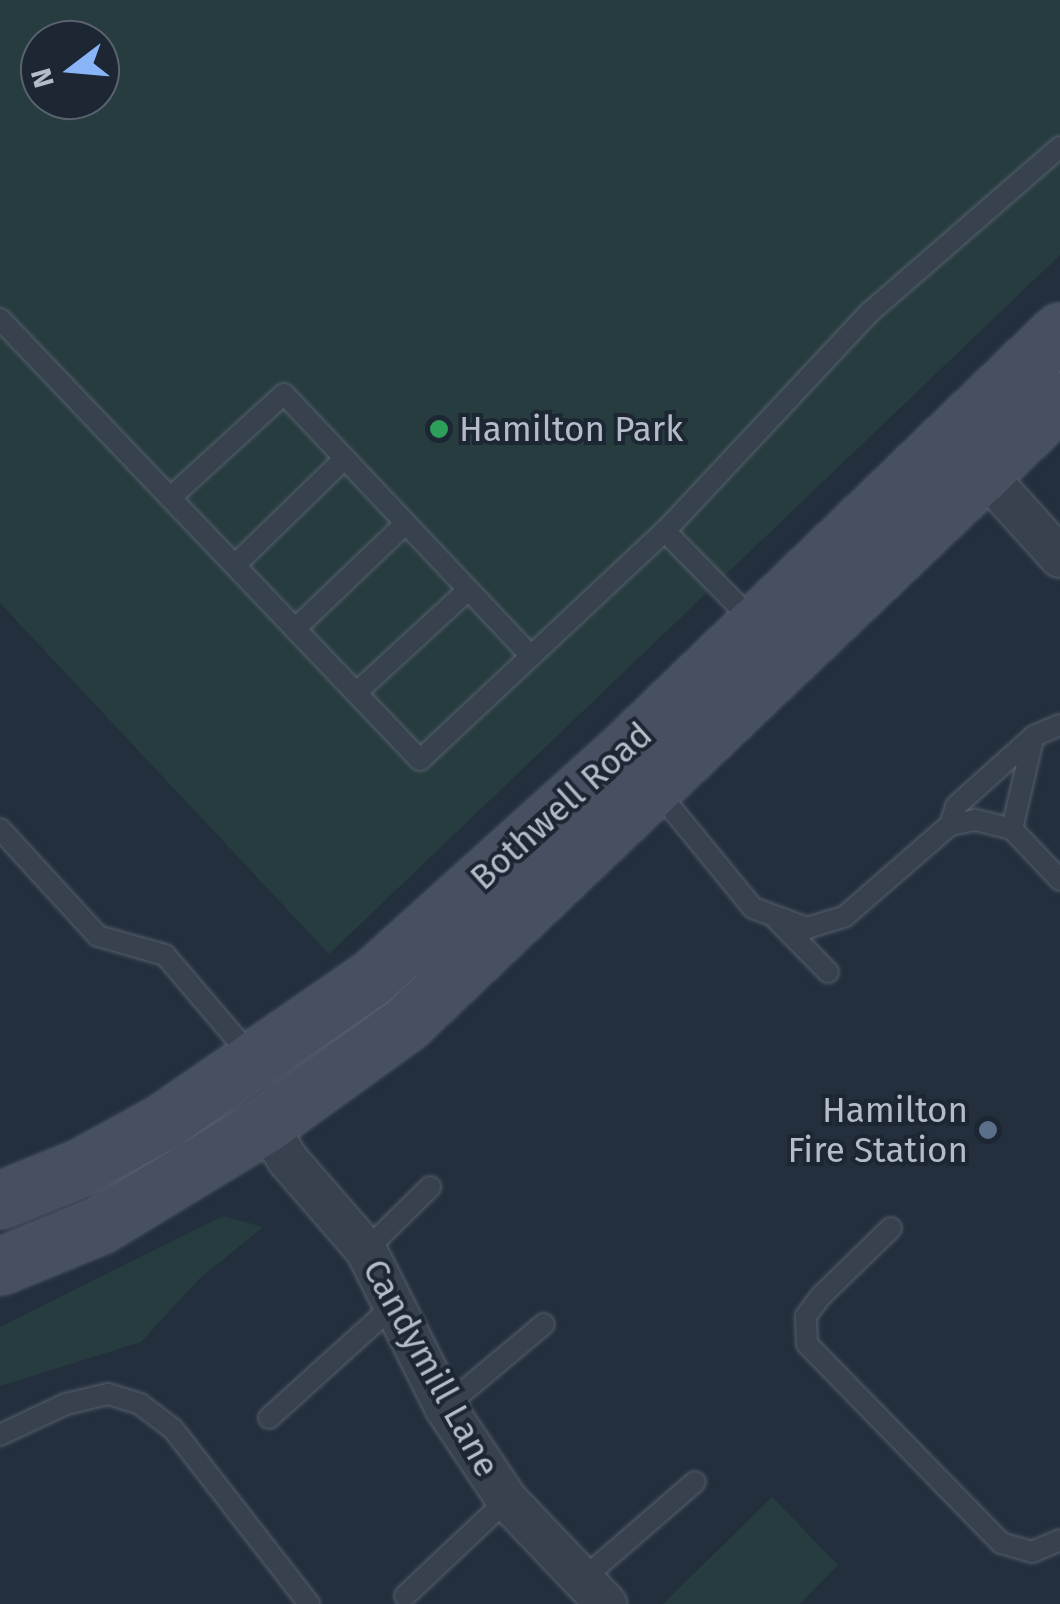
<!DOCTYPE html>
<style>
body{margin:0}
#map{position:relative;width:1060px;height:1604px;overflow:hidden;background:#242f3e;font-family:"Fira Sans",sans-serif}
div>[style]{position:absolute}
.green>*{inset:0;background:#263c3f}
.roads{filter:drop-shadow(0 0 2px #565f6c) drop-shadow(0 0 2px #565f6c)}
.service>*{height:20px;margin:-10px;padding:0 10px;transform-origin:10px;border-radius:10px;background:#38414e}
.minor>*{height:40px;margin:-20px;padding:0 20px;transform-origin:20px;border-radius:20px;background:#38414e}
.secondary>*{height:55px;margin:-27.5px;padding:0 27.5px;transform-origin:27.5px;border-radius:27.5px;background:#465061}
.dots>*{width:28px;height:28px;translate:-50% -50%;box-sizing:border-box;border:5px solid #1d2633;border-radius:50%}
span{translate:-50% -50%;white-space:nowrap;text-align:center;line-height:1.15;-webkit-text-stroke:8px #1d2633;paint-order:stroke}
.poi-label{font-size:35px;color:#b4bcc9}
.left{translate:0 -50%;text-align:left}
.right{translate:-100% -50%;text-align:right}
.street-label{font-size:35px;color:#b4bcc9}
.north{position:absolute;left:20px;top:20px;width:100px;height:100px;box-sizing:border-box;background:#1d2633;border:2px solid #59626f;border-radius:50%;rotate:254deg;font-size:28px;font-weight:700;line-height:40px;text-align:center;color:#b4bcc9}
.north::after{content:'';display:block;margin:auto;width:35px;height:45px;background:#8ab4f8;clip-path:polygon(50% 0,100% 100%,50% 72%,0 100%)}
</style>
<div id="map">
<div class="green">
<div style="clip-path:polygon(evenodd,0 0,1060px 0,1060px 255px,329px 954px,0 603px,0 0,40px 40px,100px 40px,100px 100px,40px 100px,40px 40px)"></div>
<div style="clip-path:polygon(223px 1216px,263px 1227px,199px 1279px,141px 1342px,0 1386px,0 1327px)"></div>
<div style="clip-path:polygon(772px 1497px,838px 1565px,800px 1604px,663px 1604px)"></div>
</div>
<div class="roads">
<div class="service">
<div style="left:0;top:319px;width:609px;rotate:46.4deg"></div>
<div style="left:420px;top:760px;width:335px;rotate:-43.1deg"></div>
<div style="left:170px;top:498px;width:154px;rotate:-42.4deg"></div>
<div style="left:284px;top:394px;width:360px;rotate:46.7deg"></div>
<div style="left:235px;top:565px;width:153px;rotate:-44.2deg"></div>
<div style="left:753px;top:621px;width:126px;rotate:-134.4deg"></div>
<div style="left:665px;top:531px;width:299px;rotate:-46.9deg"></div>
<div style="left:869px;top:313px;width:253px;rotate:-41deg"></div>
<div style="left:295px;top:629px;width:153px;rotate:-43.7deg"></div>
<div style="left:356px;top:693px;width:152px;rotate:-42.6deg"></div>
<div style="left:654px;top:787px;width:156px;rotate:50.7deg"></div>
<div style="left:753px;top:908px;width:58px;rotate:20.3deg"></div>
<div style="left:807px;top:928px;width:39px;rotate:-17deg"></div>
<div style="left:844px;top:917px;width:140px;rotate:-41deg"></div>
<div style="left:950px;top:825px;width:26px;rotate:-11deg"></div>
<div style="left:976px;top:820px;width:37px;rotate:14deg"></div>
<div style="left:1012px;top:829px;width:70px;rotate:46.7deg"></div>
<div style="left:950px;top:825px;width:20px;rotate:-72deg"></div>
<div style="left:956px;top:806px;width:105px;rotate:-41.9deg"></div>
<div style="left:1034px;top:736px;width:28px;rotate:-23deg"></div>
<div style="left:0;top:829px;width:145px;rotate:47.5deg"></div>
<div style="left:98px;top:936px;width:70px;rotate:15.8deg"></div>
<div style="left:165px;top:955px;width:133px;rotate:49.6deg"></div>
<div style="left:1012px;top:829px;width:92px;rotate:-76.9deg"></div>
<div style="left:777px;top:920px;width:73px;rotate:45.6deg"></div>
<div style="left:891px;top:1228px;width:98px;rotate:135.8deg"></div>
<div style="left:821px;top:1296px;width:25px;rotate:127deg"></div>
<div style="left:806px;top:1316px;width:28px;rotate:88deg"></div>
<div style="left:807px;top:1344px;width:278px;rotate:45.7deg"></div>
<div style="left:1001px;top:1543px;width:32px;rotate:16deg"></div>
<div style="left:1032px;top:1552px;width:30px;rotate:-23deg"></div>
<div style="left:366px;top:1250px;width:90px;rotate:-44.5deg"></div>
<div style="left:445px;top:1407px;width:129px;rotate:-40deg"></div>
<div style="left:269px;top:1418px;width:167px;rotate:-42.1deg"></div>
<div style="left:0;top:1435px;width:73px;rotate:-25.2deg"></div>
<div style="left:66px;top:1404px;width:43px;rotate:-13.4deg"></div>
<div style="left:108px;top:1394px;width:34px;rotate:17deg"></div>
<div style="left:140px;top:1404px;width:41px;rotate:37.1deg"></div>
<div style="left:173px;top:1429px;width:222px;rotate:52.1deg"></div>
<div style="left:583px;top:1579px;width:148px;rotate:-40.9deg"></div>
<div style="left:405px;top:1596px;width:140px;rotate:-43.3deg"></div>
</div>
<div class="minor">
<div style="left:984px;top:473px;width:113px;rotate:47.9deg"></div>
<div style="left:266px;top:1124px;width:42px;rotate:58.6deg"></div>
<div style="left:288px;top:1160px;width:119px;rotate:49.1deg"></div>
<div style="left:366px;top:1250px;width:176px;rotate:63.3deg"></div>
<div style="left:445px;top:1407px;width:112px;rotate:56.3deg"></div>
<div style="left:507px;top:1500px;width:144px;rotate:46.4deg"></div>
</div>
<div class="secondary">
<div style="left:0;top:1200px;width:85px;rotate:-22.1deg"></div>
<div style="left:79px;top:1168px;width:96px;rotate:-28.7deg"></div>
<div style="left:163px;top:1122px;width:255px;rotate:-34.6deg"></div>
<div style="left:373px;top:977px;width:338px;rotate:-42deg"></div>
<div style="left:624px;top:751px;width:605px;rotate:-43.93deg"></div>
<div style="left:0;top:1266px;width:108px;rotate:-22.3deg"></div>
<div style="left:100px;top:1225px;width:194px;rotate:-31.3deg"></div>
<div style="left:266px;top:1124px;width:173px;rotate:-35.8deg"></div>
<div style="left:406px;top:1023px;width:903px;rotate:-43.61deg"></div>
</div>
</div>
<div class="dots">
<div style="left:439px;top:429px;background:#2e9e5b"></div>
<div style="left:988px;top:1130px;background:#5c6f8a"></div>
</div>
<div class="poi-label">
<span class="left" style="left:459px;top:429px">Hamilton Park</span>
<span class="right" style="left:968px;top:1130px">Hamilton<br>Fire Station</span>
</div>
<div class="street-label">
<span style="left:561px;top:806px;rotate:-42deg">Bothwell Road</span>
<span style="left:431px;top:1368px;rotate:61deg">Candymill Lane</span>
</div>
<div class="north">N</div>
</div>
